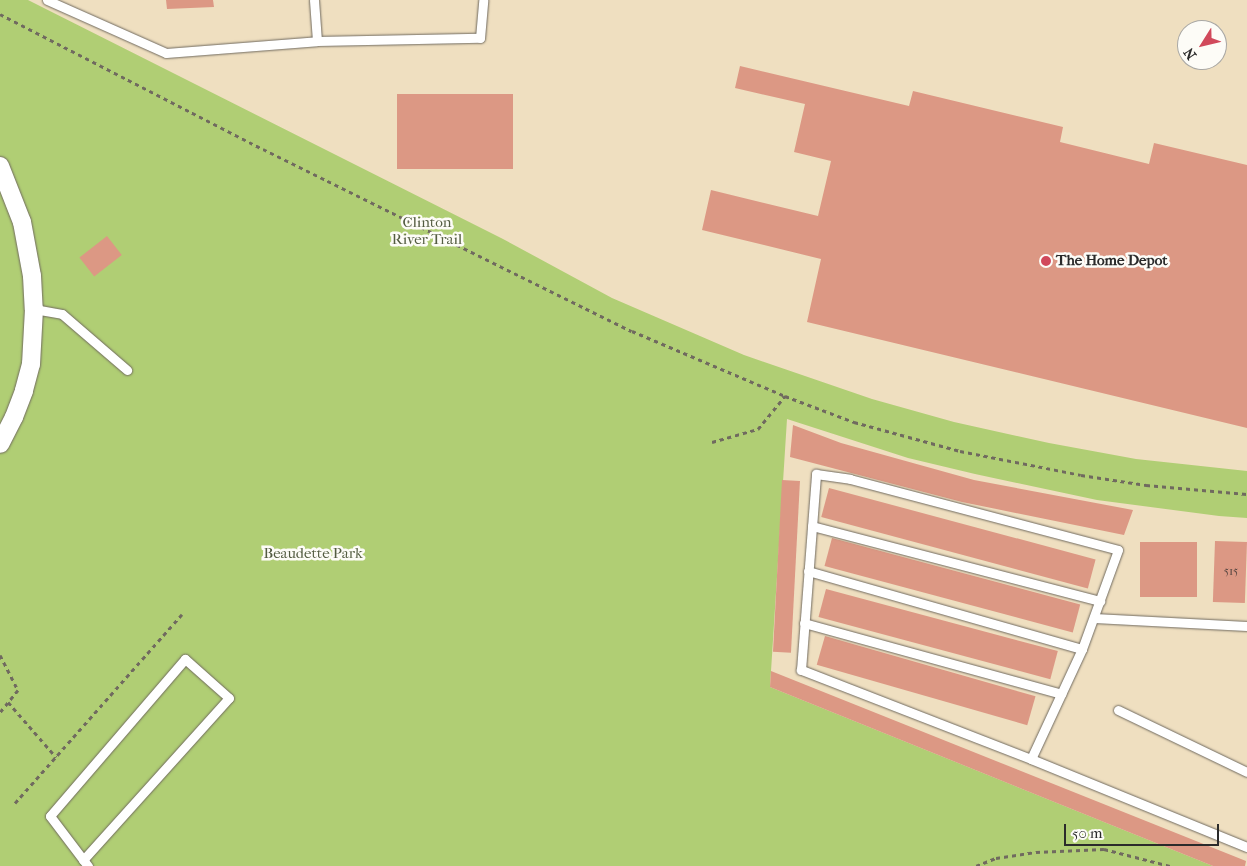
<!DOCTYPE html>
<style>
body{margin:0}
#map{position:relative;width:1247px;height:866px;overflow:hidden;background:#efdfc0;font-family:"IM FELL French Canon",serif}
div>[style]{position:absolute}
.green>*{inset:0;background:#b0ce74}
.building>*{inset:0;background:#dc9884;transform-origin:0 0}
.path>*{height:3px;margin-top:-1.5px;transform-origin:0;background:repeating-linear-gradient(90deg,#706a5f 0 4px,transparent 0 8px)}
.roads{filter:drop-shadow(0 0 1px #706a5f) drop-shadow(0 0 1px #706a5f)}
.lane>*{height:9px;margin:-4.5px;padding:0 4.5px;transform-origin:4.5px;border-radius:4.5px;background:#fff}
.street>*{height:18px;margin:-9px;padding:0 9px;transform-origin:9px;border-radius:9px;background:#fff}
.dots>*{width:14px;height:14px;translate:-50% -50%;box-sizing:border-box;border:2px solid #fdfcf7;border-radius:50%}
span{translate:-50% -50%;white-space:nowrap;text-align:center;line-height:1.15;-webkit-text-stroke:5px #fdfcf7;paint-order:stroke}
.number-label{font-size:12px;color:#574641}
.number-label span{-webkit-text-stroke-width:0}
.park-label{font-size:15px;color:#535c41}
.poi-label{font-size:15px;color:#2b2b2b;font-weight:700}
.left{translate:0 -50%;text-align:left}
.north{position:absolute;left:1177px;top:20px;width:50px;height:50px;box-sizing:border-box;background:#fdfcf7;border:1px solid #a9a8a5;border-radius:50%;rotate:234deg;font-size:14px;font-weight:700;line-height:20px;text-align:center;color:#2b2b2b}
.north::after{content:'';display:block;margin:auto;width:18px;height:22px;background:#d1495b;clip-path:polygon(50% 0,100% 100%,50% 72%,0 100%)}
.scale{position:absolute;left:1064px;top:824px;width:155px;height:22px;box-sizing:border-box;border:2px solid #2b2b2b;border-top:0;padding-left:6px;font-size:15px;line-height:18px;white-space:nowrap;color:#2b2b2b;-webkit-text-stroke:4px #fdfcf7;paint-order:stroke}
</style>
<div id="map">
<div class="green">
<div style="clip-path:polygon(0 0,28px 0,503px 239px,612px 298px,744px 355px,872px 399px,954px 422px,1049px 443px,1136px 459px,1247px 471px,1247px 518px,1219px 516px,1097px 500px,975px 474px,908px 458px,787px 419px,770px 687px,1213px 866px,0 866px)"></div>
</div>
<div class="building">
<div style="clip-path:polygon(166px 0,213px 0,214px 7px,167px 9px)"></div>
<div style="clip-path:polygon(740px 66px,909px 106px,913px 91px,1063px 127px,1060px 142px,1149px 164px,1154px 143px,1247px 165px,1247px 428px,807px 322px,821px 259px,702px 230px,711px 190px,818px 216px,831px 161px,794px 152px,805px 104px,735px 88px)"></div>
<div style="left:397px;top:94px;width:116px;height:75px"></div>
<div style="left:107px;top:236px;width:24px;height:35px;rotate:52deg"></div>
<div style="clip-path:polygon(793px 425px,841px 443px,974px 480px,1133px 510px,1124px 535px,962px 502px,790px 457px)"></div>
<div style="left:782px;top:480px;width:18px;height:172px;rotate:3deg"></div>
<div style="left:829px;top:488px;width:276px;height:30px;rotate:15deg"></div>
<div style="left:832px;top:538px;width:257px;height:29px;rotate:15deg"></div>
<div style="left:1215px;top:541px;width:32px;height:61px;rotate:2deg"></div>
<div style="left:1140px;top:542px;width:57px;height:55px"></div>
<div style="left:826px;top:589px;width:240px;height:29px;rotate:15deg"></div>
<div style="left:825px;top:636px;width:219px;height:30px;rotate:16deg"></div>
<div style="clip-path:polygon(771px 671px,1246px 861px,1245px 866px,1213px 866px,770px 687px)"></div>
</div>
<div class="path">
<div style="left:0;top:14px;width:296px;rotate:27.2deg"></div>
<div style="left:263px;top:149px;width:411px;rotate:26.3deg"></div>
<div style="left:632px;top:331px;width:166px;rotate:23deg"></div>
<div style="left:785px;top:396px;width:74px;rotate:20.6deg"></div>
<div style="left:854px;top:422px;width:110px;rotate:15.3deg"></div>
<div style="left:960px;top:451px;width:123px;rotate:11.2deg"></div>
<div style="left:1081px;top:475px;width:66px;rotate:8.7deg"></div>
<div style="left:1146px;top:485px;width:101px;rotate:5.1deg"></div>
<div style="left:712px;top:442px;width:48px;rotate:-15.8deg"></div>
<div style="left:758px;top:429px;width:43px;rotate:-50.7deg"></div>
<div style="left:0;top:655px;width:39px;rotate:63deg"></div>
<div style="left:18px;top:690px;width:28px;rotate:129deg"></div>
<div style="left:8px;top:702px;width:73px;rotate:48.9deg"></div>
<div style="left:15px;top:803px;width:252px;rotate:-48.5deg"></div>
<div style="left:976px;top:866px;width:22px;rotate:-22deg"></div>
<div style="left:996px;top:858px;width:40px;rotate:-8.5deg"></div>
<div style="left:1036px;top:852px;width:68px;rotate:-2.5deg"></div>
<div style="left:1104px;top:849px;width:68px;rotate:14.4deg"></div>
</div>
<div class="roads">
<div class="lane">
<div style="left:47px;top:0;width:130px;rotate:24deg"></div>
<div style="left:166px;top:53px;width:151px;rotate:-4.5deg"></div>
<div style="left:317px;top:41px;width:41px;rotate:-94.2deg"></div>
<div style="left:317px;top:41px;width:163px;rotate:-1.1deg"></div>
<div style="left:480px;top:38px;width:38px;rotate:-85deg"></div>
<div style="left:34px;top:309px;width:28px;rotate:10deg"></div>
<div style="left:62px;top:314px;width:86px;rotate:40.7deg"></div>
<div style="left:816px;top:474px;width:34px;rotate:8deg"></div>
<div style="left:850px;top:479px;width:277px;rotate:14.8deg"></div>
<div style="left:1118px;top:550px;width:105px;rotate:110deg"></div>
<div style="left:1082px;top:649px;width:121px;rotate:114.9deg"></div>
<div style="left:1031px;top:759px;width:247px;rotate:-158.8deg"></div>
<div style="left:801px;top:670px;width:197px;rotate:-85.6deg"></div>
<div style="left:812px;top:526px;width:298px;rotate:14.6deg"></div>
<div style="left:808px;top:571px;width:285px;rotate:15.9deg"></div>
<div style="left:1094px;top:618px;width:153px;rotate:3deg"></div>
<div style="left:804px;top:623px;width:267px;rotate:15.4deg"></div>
<div style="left:1118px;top:710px;width:143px;rotate:25.7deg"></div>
<div style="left:1031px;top:759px;width:233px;rotate:22.2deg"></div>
<div style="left:83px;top:860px;width:218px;rotate:-48deg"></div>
<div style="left:229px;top:698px;width:59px;rotate:-138.4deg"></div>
<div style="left:185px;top:659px;width:207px;rotate:130.7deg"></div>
<div style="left:50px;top:816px;width:63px;rotate:52.8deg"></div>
</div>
<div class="street">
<div style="left:0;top:166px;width:60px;rotate:68.6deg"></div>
<div style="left:22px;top:222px;width:55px;rotate:79.5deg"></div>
<div style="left:32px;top:276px;width:33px;rotate:87deg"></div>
<div style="left:34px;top:309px;width:55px;rotate:93.1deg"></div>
<div style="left:31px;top:364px;width:28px;rotate:105deg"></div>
<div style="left:24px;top:391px;width:28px;rotate:111deg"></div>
<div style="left:14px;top:417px;width:30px;rotate:117deg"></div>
</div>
</div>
<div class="dots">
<div style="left:1046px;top:261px;background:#d1495b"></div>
</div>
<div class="number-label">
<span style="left:1231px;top:572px">515</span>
</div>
<div class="park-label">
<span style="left:427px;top:231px">Clinton<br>River Trail</span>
<span style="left:313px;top:554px">Beaudette Park</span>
</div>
<div class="poi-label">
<span class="left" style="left:1056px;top:261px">The Home Depot</span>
</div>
<div class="north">N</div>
<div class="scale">50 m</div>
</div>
